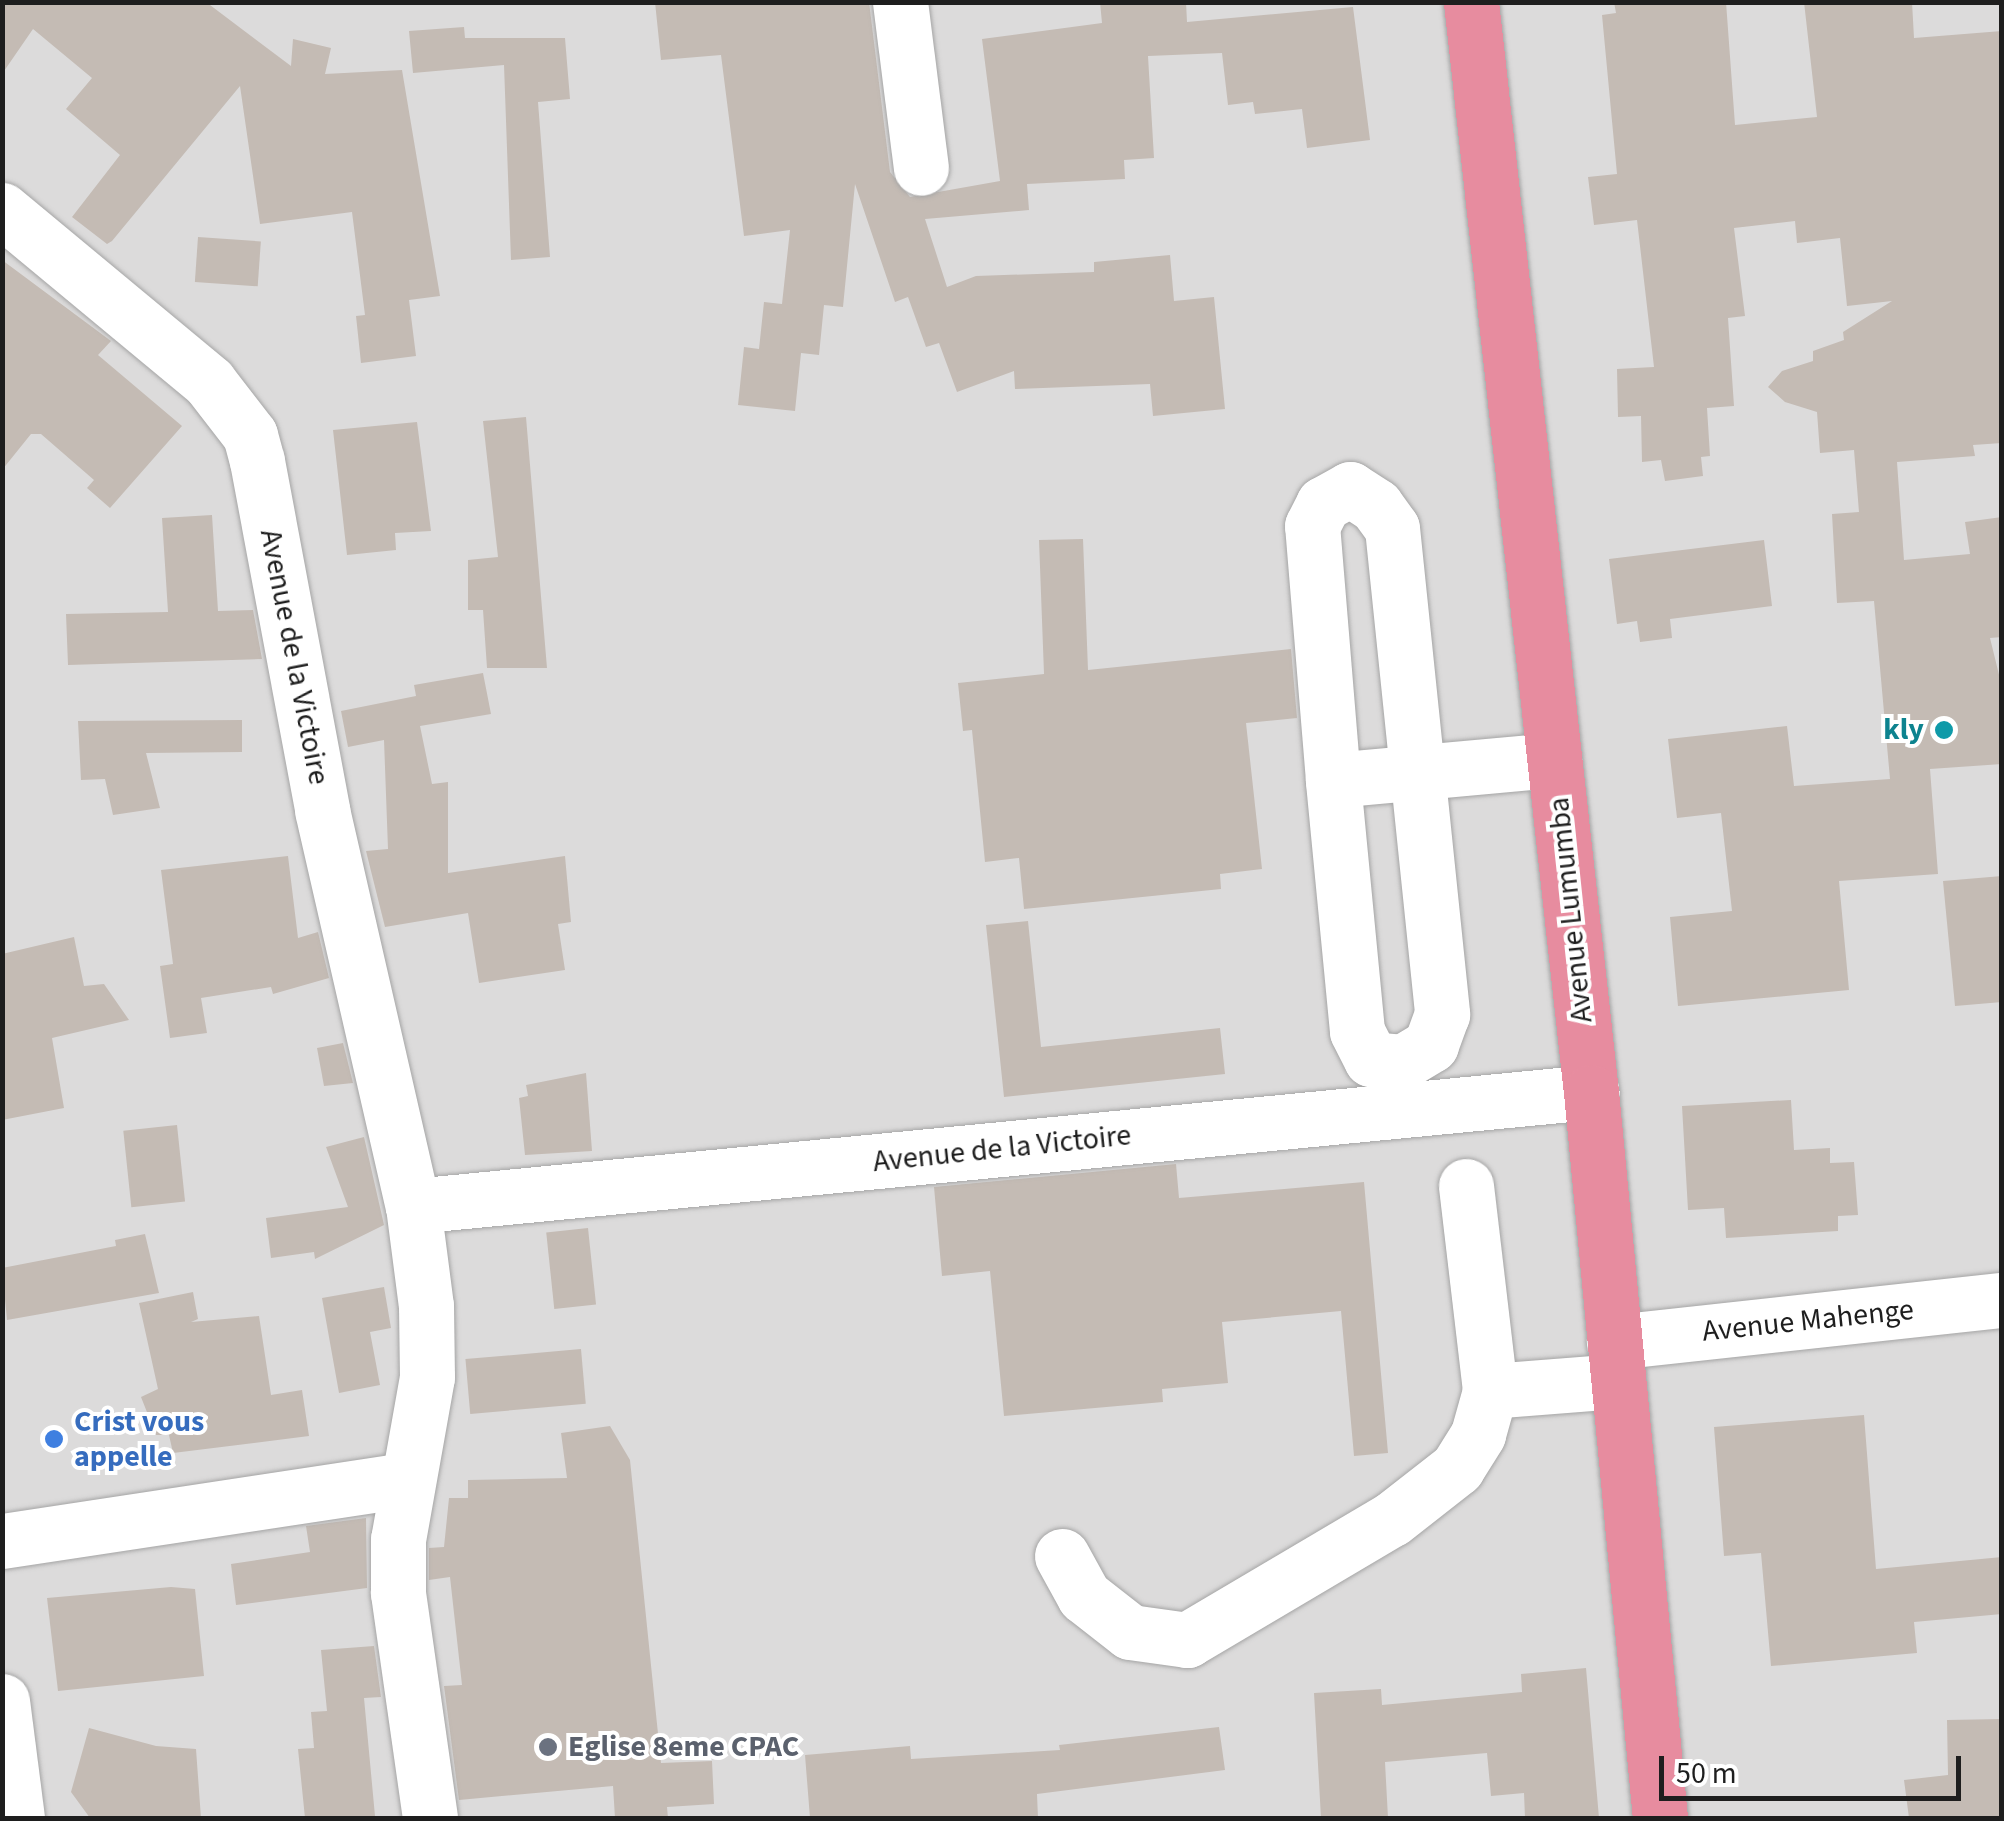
<!DOCTYPE html>
<style>
body{margin:0}
#map{position:relative;width:2004px;height:1821px;overflow:hidden;background:#efebe4;font-family:"Source Sans 3",sans-serif}
div>[style]{position:absolute}
.residential>*{inset:0;background:#dcdbdb;transform-origin:0 0}
.building>*{inset:0;background:#c4bbb4;transform-origin:0 0}
.roads{filter:drop-shadow(0 0 2px #a5a5a5) drop-shadow(0 0 2px #a5a5a5)}
.minor>*{height:55px;margin:-27.5px;padding:0 27.5px;transform-origin:27.5px;border-radius:27.5px;background:#fff}
.highway>*{height:55px;margin:-27.5px;padding:0 27.5px;transform-origin:27.5px;border-radius:27.5px;background:#e78c9f}
.dots>*{width:28px;height:28px;translate:-50% -50%;box-sizing:border-box;border:5px solid #fff;border-radius:50%}
span{translate:-50% -50%;white-space:nowrap;text-align:center;line-height:1.15;-webkit-text-stroke:8px #fff;paint-order:stroke}
.street-label{font-size:30px;color:#1e1e1e}
.culture-label{font-size:30px;color:#0d838f;font-weight:700}
.right{translate:-100% -50%;text-align:right}
.shop-label{font-size:30px;color:#366cbe;font-weight:700}
.left{translate:0 -50%;text-align:left}
.worship-label{font-size:30px;color:#5b616d;font-weight:700}
.frame{position:absolute;inset:0;border:5px solid #1e1e1e;pointer-events:none}
.scale{position:absolute;left:1659px;top:1756px;width:302px;height:45px;box-sizing:border-box;border:5px solid #1e1e1e;border-top:0;padding-left:12px;font-size:30px;line-height:35px;white-space:nowrap;color:#1e1e1e;-webkit-text-stroke:8px #fff;paint-order:stroke}
</style>
<div id="map">
<div class="residential">
<div style="left:3px;top:3px;width:1998px;height:1815px"></div>
</div>
<div class="building">
<div style="clip-path:polygon(2px 2px,206px 2px,291px 66px,293px 39px,331px 48px,325px 74px,402px 70px,440px 296px,409px 300px,416px 356px,361px 363px,356px 316px,365px 315px,352px 212px,260px 224px,240px 86px,112px 241px,107px 244px,72px 217px,120px 155px,66px 109px,92px 78px,33px 29px,2px 74px)"></div>
<div style="clip-path:polygon(655px 2px,869px 2px,890px 172px,910px 197px,1000px 181px,982px 39px,1102px 23px,1100px 2px,1186px 2px,1187px 22px,1353px 7px,1370px 140px,1307px 148px,1302px 109px,1255px 114px,1253px 102px,1228px 105px,1222px 53px,1148px 56px,1154px 158px,1124px 160px,1125px 179px,1027px 184px,1029px 210px,925px 219px,947px 287px,976px 276px,1094px 272px,1094px 262px,1170px 255px,1174px 301px,1214px 297px,1225px 409px,1153px 416px,1150px 384px,1015px 389px,1014px 371px,957px 392px,939px 343px,926px 347px,908px 297px,895px 302px,855px 184px,843px 307px,824px 305px,819px 355px,801px 353px,795px 411px,738px 405px,744px 347px,759px 349px,764px 302px,782px 304px,790px 230px,744px 236px,721px 55px,661px 60px)"></div>
<div style="clip-path:polygon(1614px 2px,1726px 2px,1735px 125px,1817px 117px,1804px 2px,1912px 2px,1914px 38px,2002px 31px,2002px 443px,1973px 445px,1975px 456px,1897px 462px,1904px 560px,1970px 554px,1965px 522px,2002px 517px,2002px 637px,1990px 638px,2002px 687px,2002px 764px,1930px 769px,1938px 874px,1839px 881px,1849px 990px,1678px 1006px,1670px 917px,1732px 911px,1721px 813px,1677px 818px,1668px 739px,1787px 726px,1794px 786px,1890px 779px,1874px 601px,1837px 603px,1832px 514px,1859px 512px,1854px 450px,1820px 453px,1817px 412px,1785px 402px,1768px 387px,1782px 371px,1813px 361px,1813px 351px,1844px 340px,1843px 332px,1892px 301px,1847px 306px,1840px 238px,1797px 243px,1795px 221px,1734px 228px,1745px 316px,1728px 318px,1734px 406px,1707px 408px,1710px 456px,1701px 457px,1703px 476px,1665px 481px,1661px 460px,1642px 462px,1641px 416px,1618px 417px,1617px 369px,1654px 367px,1637px 220px,1594px 225px,1588px 177px,1617px 174px,1602px 15px,1616px 13px)"></div>
<div style="clip-path:polygon(464px 27px,465px 38px,565px 38px,570px 99px,538px 102px,550px 257px,511px 260px,504px 65px,413px 73px,409px 31px)"></div>
<div style="left:198px;top:237px;width:63px;height:45px;rotate:4deg"></div>
<div style="clip-path:polygon(2px 260px,111px 341px,98px 355px,182px 426px,110px 508px,87px 488px,94px 480px,41px 434px,31px 434px,2px 470px)"></div>
<div style="clip-path:polygon(526px 417px,547px 668px,487px 668px,483px 610px,468px 610px,468px 560px,498px 557px,483px 421px)"></div>
<div style="clip-path:polygon(417px 422px,431px 531px,395px 533px,396px 550px,347px 555px,333px 430px)"></div>
<div style="clip-path:polygon(212px 515px,218px 611px,253px 610px,262px 659px,68px 665px,66px 614px,168px 612px,162px 518px)"></div>
<div style="clip-path:polygon(1083px 539px,1088px 670px,1291px 649px,1297px 718px,1246px 723px,1262px 869px,1220px 874px,1221px 889px,1024px 909px,1019px 858px,985px 862px,972px 730px,963px 731px,958px 683px,1044px 674px,1039px 540px)"></div>
<div style="clip-path:polygon(1764px 540px,1772px 606px,1670px 619px,1672px 638px,1640px 642px,1637px 621px,1617px 624px,1609px 559px)"></div>
<div style="clip-path:polygon(483px 673px,491px 714px,420px 726px,432px 784px,448px 782px,448px 873px,565px 856px,571px 922px,558px 924px,565px 970px,479px 983px,468px 913px,385px 927px,366px 851px,388px 849px,384px 740px,348px 747px,341px 711px,416px 696px,414px 685px)"></div>
<div style="clip-path:polygon(242px 720px,242px 752px,146px 753px,160px 808px,113px 815px,105px 779px,81px 780px,78px 721px)"></div>
<div style="clip-path:polygon(288px 856px,298px 938px,318px 932px,329px 978px,273px 994px,271px 987px,201px 998px,207px 1033px,170px 1038px,160px 966px,173px 964px,161px 870px)"></div>
<div style="clip-path:polygon(2002px 876px,2002px 1002px,1955px 1006px,1943px 881px)"></div>
<div style="clip-path:polygon(1028px 921px,1041px 1047px,1220px 1028px,1225px 1074px,1004px 1097px,986px 925px)"></div>
<div style="clip-path:polygon(74px 937px,84px 986px,104px 984px,129px 1020px,52px 1038px,64px 1108px,2px 1120px,2px 954px)"></div>
<div style="clip-path:polygon(343px 1043px,353px 1083px,324px 1086px,317px 1048px)"></div>
<div style="clip-path:polygon(586px 1073px,592px 1151px,525px 1155px,519px 1098px,528px 1096px,526px 1085px)"></div>
<div style="clip-path:polygon(1791px 1100px,1794px 1150px,1830px 1148px,1830px 1163px,1854px 1162px,1858px 1215px,1838px 1216px,1838px 1231px,1726px 1238px,1724px 1208px,1688px 1210px,1682px 1106px)"></div>
<div style="left:177px;top:1125px;width:77px;height:54px;rotate:84deg"></div>
<div style="clip-path:polygon(364px 1137px,384px 1225px,315px 1259px,314px 1252px,271px 1258px,266px 1218px,348px 1207px,326px 1147px)"></div>
<div style="clip-path:polygon(1176px 1164px,1179px 1198px,1364px 1182px,1388px 1453px,1354px 1456px,1341px 1311px,1222px 1322px,1228px 1383px,1162px 1389px,1163px 1402px,1004px 1416px,990px 1271px,942px 1276px,934px 1187px)"></div>
<div style="left:588px;top:1228px;width:77px;height:42px;rotate:84deg"></div>
<div style="clip-path:polygon(145px 1234px,159px 1293px,7px 1320px,2px 1268px,116px 1246px,115px 1240px)"></div>
<div style="clip-path:polygon(384px 1287px,391px 1328px,370px 1332px,380px 1385px,339px 1393px,322px 1298px)"></div>
<div style="clip-path:polygon(193px 1292px,198px 1319px,191px 1322px,259px 1316px,271px 1395px,302px 1390px,309px 1436px,173px 1453px,169px 1435px,156px 1435px,141px 1397px,158px 1389px,139px 1303px)"></div>
<div style="left:581px;top:1349px;width:55px;height:116px;rotate:85deg"></div>
<div style="clip-path:polygon(1864px 1415px,1876px 1569px,2002px 1557px,2002px 1614px,1914px 1622px,1917px 1653px,1771px 1666px,1761px 1553px,1724px 1556px,1714px 1427px)"></div>
<div style="clip-path:polygon(610px 1426px,630px 1460px,661px 1763px,712px 1761px,714px 1804px,667px 1807px,668px 1818px,615px 1818px,613px 1786px,459px 1800px,444px 1686px,462px 1685px,450px 1577px,429px 1580px,429px 1548px,444px 1547px,449px 1498px,468px 1498px,468px 1480px,567px 1478px,561px 1433px)"></div>
<div style="clip-path:polygon(366px 1518px,367px 1588px,236px 1605px,231px 1564px,310px 1552px,306px 1526px)"></div>
<div style="clip-path:polygon(171px 1587px,195px 1589px,204px 1676px,58px 1691px,47px 1598px)"></div>
<div style="clip-path:polygon(374px 1646px,381px 1697px,364px 1698px,375px 1816px,305px 1818px,298px 1749px,314px 1748px,311px 1712px,327px 1711px,321px 1650px)"></div>
<div style="clip-path:polygon(1586px 1668px,1599px 1818px,1525px 1818px,1524px 1793px,1491px 1796px,1487px 1753px,1385px 1762px,1388px 1818px,1321px 1818px,1314px 1693px,1381px 1689px,1382px 1705px,1522px 1692px,1521px 1674px)"></div>
<div style="clip-path:polygon(2002px 1719px,2002px 1818px,1909px 1818px,1904px 1780px,1948px 1775px,1947px 1720px)"></div>
<div style="clip-path:polygon(1219px 1727px,1225px 1770px,1037px 1794px,1038px 1818px,810px 1818px,805px 1755px,910px 1746px,911px 1759px,1060px 1750px,1059px 1745px)"></div>
<div style="clip-path:polygon(89px 1728px,156px 1746px,196px 1749px,201px 1818px,90px 1818px,71px 1792px)"></div>
</div>
<div class="roads">
<div class="minor">
<div style="left:900px;top:2px;width:167px;rotate:82.8deg"></div>
<div style="left:2px;top:210px;width:269px;rotate:39.7deg"></div>
<div style="left:209px;top:382px;width:67px;rotate:52.3deg"></div>
<div style="left:250px;top:435px;width:27px;rotate:75deg"></div>
<div style="left:257px;top:461px;width:355px;rotate:79.4deg"></div>
<div style="left:322px;top:810px;width:406px;rotate:77.1deg"></div>
<div style="left:413px;top:1206px;width:101px;rotate:82.6deg"></div>
<div style="left:426px;top:1306px;width:71px;rotate:89.2deg"></div>
<div style="left:427px;top:1377px;width:165px;rotate:100.1deg"></div>
<div style="left:398px;top:1539px;width:54px;rotate:90deg"></div>
<div style="left:398px;top:1593px;width:227px;rotate:81.9deg"></div>
<div style="left:1350px;top:489px;width:31px;rotate:33deg"></div>
<div style="left:1376px;top:506px;width:27px;rotate:54deg"></div>
<div style="left:1392px;top:528px;width:489px;rotate:84.1deg"></div>
<div style="left:1442px;top:1014px;width:33px;rotate:110deg"></div>
<div style="left:1431px;top:1045px;width:33px;rotate:149deg"></div>
<div style="left:1403px;top:1062px;width:32px;rotate:-175deg"></div>
<div style="left:1371px;top:1059px;width:31px;rotate:-117deg"></div>
<div style="left:1357px;top:1031px;width:252px;rotate:-95.5deg"></div>
<div style="left:1333px;top:780px;width:255px;rotate:-94.7deg"></div>
<div style="left:1312px;top:526px;width:25px;rotate:-63deg"></div>
<div style="left:1323px;top:504px;width:31px;rotate:-29deg"></div>
<div style="left:1333px;top:780px;width:222px;rotate:-5.2deg"></div>
<div style="left:1466px;top:1186px;width:206px;rotate:83.3deg"></div>
<div style="left:413px;top:1206px;width:1184px;rotate:-5.53deg"></div>
<div style="left:1614px;top:1342px;width:390px;rotate:-6.2deg"></div>
<div style="left:2px;top:1541px;width:407px;rotate:-8.6deg"></div>
<div style="left:1062px;top:1556px;width:46px;rotate:61.2deg"></div>
<div style="left:1084px;top:1596px;width:58px;rotate:38deg"></div>
<div style="left:1130px;top:1632px;width:58px;rotate:8deg"></div>
<div style="left:1187px;top:1640px;width:238px;rotate:-30.6deg"></div>
<div style="left:1392px;top:1519px;width:83px;rotate:-38.1deg"></div>
<div style="left:1457px;top:1468px;width:40px;rotate:-58deg"></div>
<div style="left:1478px;top:1434px;width:45px;rotate:-74.4deg"></div>
<div style="left:1490px;top:1391px;width:128px;rotate:-4.5deg"></div>
<div style="left:2px;top:1701px;width:118px;rotate:82.7deg"></div>
</div>
<div class="highway">
<div style="left:1471px;top:2px;width:1097px;rotate:83.72deg"></div>
<div style="left:1591px;top:1092px;width:729px;rotate:84.57deg"></div>
</div>
</div>
<div class="dots">
<div style="left:1944px;top:730px;background:#0f9aa8"></div>
<div style="left:54px;top:1439px;background:#3f7fe0"></div>
<div style="left:548px;top:1747px;background:#6b7280"></div>
</div>
<div class="street-label">
<span style="left:294px;top:657px;rotate:79deg">Avenue de la Victoire</span>
<span style="left:1571px;top:910px;rotate:-96deg">Avenue Lumumba</span>
<span style="left:1002px;top:1149px;rotate:-6deg">Avenue de la Victoire</span>
<span style="left:1808px;top:1321px;rotate:-6deg">Avenue Mahenge</span>
</div>
<div class="culture-label">
<span class="right" style="left:1924px;top:730px">kly</span>
</div>
<div class="shop-label">
<span class="left" style="left:74px;top:1439px">Crist vous<br>appelle</span>
</div>
<div class="worship-label">
<span class="left" style="left:568px;top:1747px">Eglise 8eme CPAC</span>
</div>
<div class="frame"></div>
<div class="scale">50 m</div>
</div>
